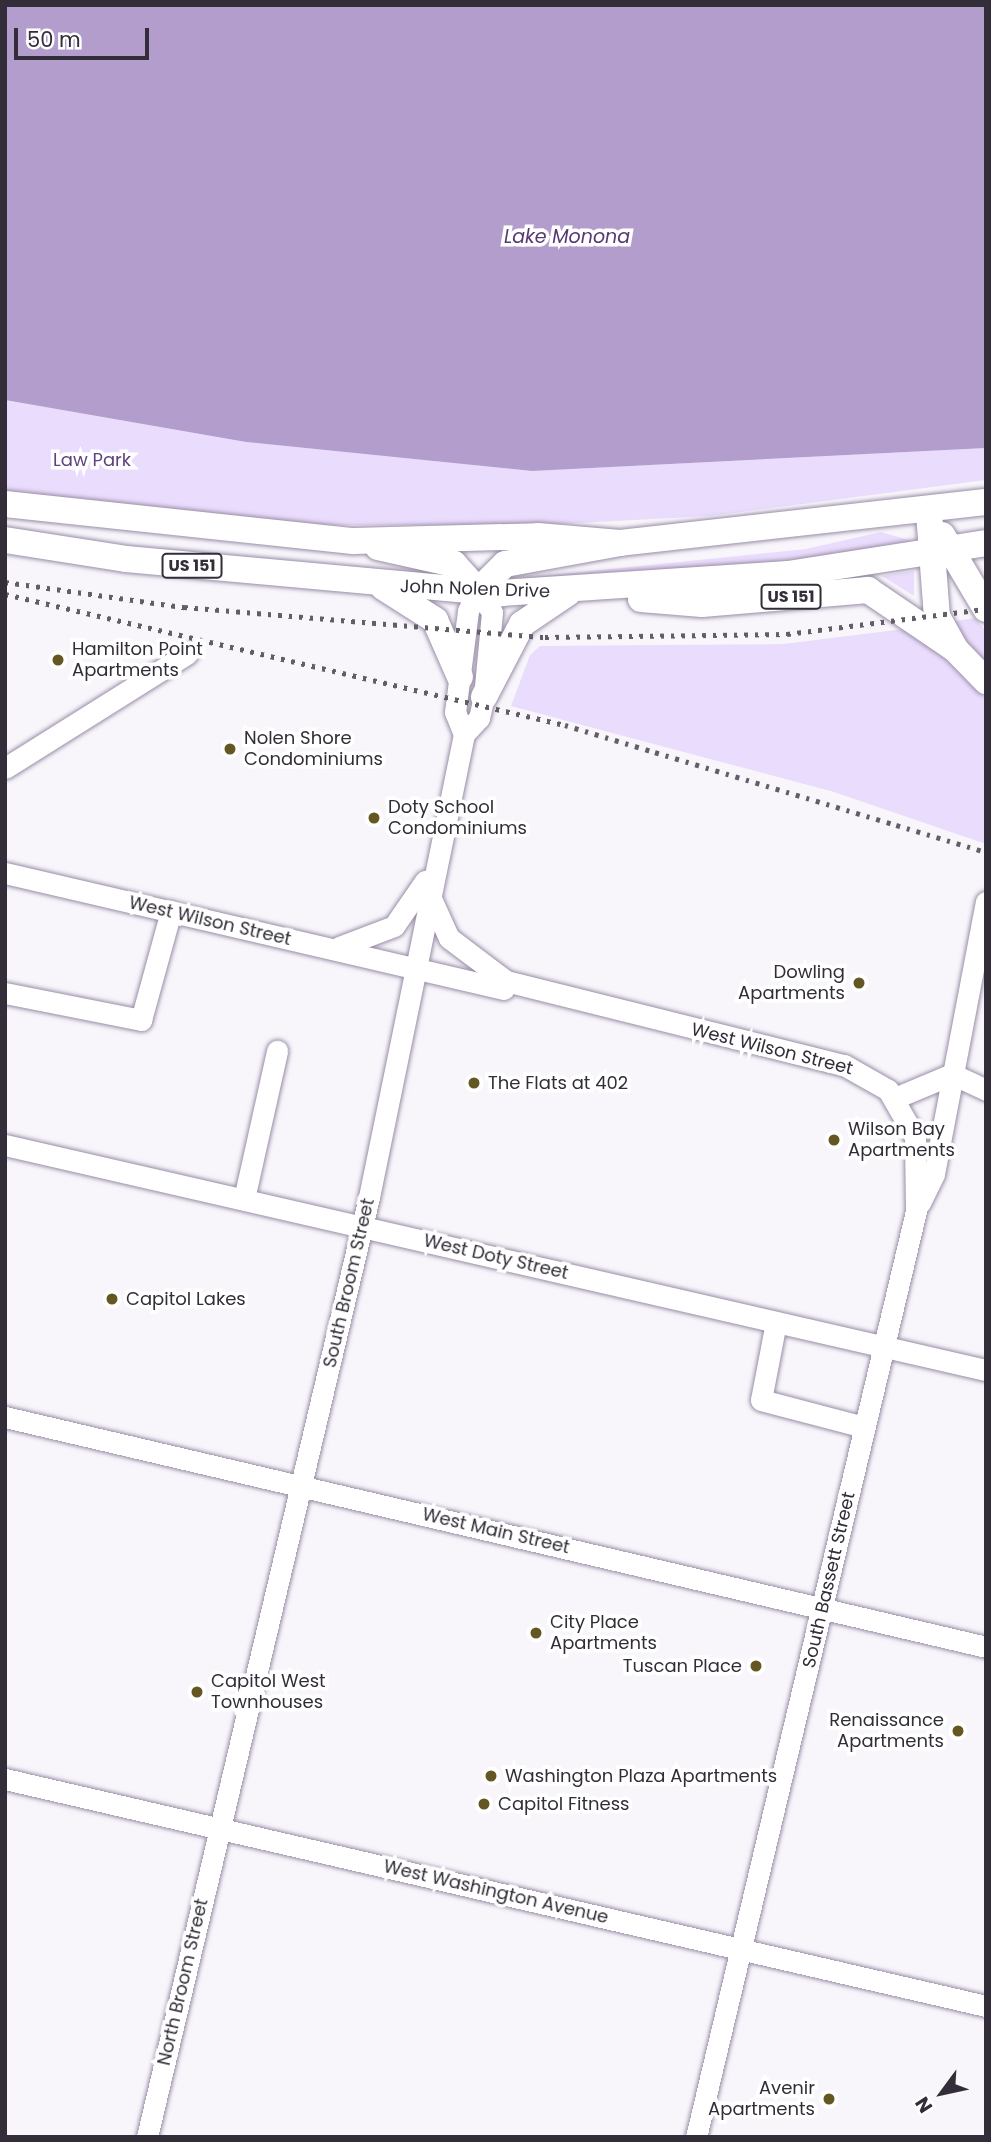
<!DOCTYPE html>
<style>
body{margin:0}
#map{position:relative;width:991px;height:2142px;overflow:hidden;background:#f8f6fb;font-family:Poppins,sans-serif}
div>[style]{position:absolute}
.green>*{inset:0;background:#eadcfc}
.water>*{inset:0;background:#b39dcc}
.roads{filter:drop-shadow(0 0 2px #998da7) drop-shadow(0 0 2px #998da7)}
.minor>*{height:21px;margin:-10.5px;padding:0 10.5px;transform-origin:10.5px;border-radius:10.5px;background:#fff}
.major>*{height:26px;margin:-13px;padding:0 13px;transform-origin:13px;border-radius:13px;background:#fff}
.rail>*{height:5px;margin-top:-2.5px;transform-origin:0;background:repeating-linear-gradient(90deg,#625e68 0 3.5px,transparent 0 10.5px)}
.dots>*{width:19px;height:19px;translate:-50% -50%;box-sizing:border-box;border:4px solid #fff;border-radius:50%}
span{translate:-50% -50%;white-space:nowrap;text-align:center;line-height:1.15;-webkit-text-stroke:7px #fff;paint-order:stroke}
.shield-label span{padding:2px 5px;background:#fff;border:2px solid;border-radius:5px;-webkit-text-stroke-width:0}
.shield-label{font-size:16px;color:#322d38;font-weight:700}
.park-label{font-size:18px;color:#5f417d}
.street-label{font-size:18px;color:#322d38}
.poi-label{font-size:18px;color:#322d38}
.left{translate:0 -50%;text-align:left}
.right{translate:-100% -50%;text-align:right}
.water-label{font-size:19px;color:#563974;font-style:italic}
.frame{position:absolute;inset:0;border:7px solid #322d38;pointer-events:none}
.north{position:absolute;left:907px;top:2058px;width:70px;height:70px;-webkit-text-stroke:5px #fff;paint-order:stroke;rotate:237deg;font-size:19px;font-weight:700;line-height:28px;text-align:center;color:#322d38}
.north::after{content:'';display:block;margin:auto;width:24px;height:32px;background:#322d38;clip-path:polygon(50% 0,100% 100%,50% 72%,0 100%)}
.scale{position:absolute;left:14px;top:28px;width:135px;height:32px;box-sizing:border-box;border:4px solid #322d38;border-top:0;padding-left:9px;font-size:21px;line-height:24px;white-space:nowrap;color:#322d38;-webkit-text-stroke:5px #fff;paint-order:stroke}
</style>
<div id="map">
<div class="green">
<div style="clip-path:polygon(5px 400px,246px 442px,532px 471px,986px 448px,986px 480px,710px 516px,540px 525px,305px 525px,5px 493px)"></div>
<div style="clip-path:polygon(881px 532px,909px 540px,911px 548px,626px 577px,524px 578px,806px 549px)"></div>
<div style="clip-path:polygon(914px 571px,914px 596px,882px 576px)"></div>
<div style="clip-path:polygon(975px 618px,986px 631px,986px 666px,950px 622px)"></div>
<div style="clip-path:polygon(912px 628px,986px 699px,986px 844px,834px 792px,511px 706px,530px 655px,540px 646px,783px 644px)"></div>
</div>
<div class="water">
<div style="clip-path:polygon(5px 5px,986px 5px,986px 448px,532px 471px,246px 442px,5px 400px)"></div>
</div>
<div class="roads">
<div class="minor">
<div style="left:5px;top:768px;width:215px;rotate:-32.1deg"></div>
<div style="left:5px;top:873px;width:512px;rotate:13.09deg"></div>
<div style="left:429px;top:894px;width:48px;rotate:65.6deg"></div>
<div style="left:449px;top:938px;width:71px;rotate:37deg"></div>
<div style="left:506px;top:981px;width:348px;rotate:14deg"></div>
<div style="left:844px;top:1065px;width:51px;rotate:29.6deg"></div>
<div style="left:888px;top:1090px;width:54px;rotate:60.1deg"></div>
<div style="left:915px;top:1137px;width:74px;rotate:89.2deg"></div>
<div style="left:916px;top:1211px;width:952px;rotate:103.36deg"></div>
<div style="left:339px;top:947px;width:59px;rotate:-20.9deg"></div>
<div style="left:394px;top:926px;width:55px;rotate:-55.4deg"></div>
<div style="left:5px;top:993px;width:139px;rotate:11.2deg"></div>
<div style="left:141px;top:1020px;width:113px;rotate:-74.6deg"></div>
<div style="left:952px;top:1074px;width:38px;rotate:25deg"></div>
<div style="left:895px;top:1098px;width:62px;rotate:-22.8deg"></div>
<div style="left:5px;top:1145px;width:1006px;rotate:12.92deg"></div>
<div style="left:244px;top:1199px;width:152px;rotate:-77.4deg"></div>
<div style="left:920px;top:1203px;width:32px;rotate:-64deg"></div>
<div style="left:934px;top:1174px;width:277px;rotate:-79.2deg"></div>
<div style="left:776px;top:1322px;width:79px;rotate:100.9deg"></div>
<div style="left:761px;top:1400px;width:106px;rotate:14.7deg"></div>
<div style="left:5px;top:1417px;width:1008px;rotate:13.19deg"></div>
<div style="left:5px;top:1779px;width:1007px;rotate:13.03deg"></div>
<div style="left:147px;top:2137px;width:966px;rotate:-76.71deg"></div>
<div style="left:369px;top:1197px;width:473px;rotate:-78.4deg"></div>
<div style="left:464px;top:734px;width:22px;rotate:-47deg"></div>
<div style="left:479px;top:718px;width:22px;rotate:-77deg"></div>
<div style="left:484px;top:697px;width:85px;rotate:-84.6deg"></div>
<div style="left:492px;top:612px;width:25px;rotate:-124deg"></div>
<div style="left:478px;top:591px;width:22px;rotate:117deg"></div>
<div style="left:468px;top:611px;width:102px;rotate:97.3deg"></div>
<div style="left:455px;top:712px;width:24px;rotate:68deg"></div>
</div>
<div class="major">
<div style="left:5px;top:504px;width:350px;rotate:6.1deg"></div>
<div style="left:353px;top:541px;width:185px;rotate:-1.5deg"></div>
<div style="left:538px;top:536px;width:82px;rotate:4.9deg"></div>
<div style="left:929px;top:513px;width:103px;rotate:85.6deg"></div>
<div style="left:937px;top:616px;width:38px;rotate:61deg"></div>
<div style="left:955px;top:649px;width:45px;rotate:45.9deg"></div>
<div style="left:942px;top:535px;width:86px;rotate:59.3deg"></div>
<div style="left:5px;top:540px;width:122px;rotate:8.9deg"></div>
<div style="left:126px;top:559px;width:377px;rotate:5.2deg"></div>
<div style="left:501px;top:593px;width:288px;rotate:-3.8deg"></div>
<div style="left:788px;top:574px;width:200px;rotate:-8.9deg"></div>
<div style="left:378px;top:547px;width:78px;rotate:12.6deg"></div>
<div style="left:454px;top:564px;width:36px;rotate:48deg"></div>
<div style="left:383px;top:587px;width:62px;rotate:32.4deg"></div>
<div style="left:435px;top:620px;width:62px;rotate:66.3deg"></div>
<div style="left:478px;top:591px;width:38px;rotate:-45deg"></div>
<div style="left:505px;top:564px;width:117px;rotate:-10.3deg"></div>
<div style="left:620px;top:543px;width:368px;rotate:-6.4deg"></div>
<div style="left:641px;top:599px;width:61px;rotate:4.7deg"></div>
<div style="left:702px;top:604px;width:167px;rotate:-4.8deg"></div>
<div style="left:868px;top:590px;width:105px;rotate:34.1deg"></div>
<div style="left:484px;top:697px;width:82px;rotate:-62.5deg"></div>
<div style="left:522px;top:624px;width:55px;rotate:-34deg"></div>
</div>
</div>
<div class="rail">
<div style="left:5px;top:582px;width:181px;rotate:8deg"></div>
<div style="left:184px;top:607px;width:362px;rotate:4.8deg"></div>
<div style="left:545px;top:637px;width:242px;rotate:-0.7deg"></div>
<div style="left:787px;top:634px;width:201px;rotate:-7.2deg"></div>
<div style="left:5px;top:594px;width:575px;rotate:13.17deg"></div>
<div style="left:565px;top:725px;width:440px;rotate:16.8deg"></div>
</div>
<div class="dots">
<div style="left:58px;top:660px;background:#645723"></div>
<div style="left:230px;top:749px;background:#645723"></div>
<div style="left:374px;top:818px;background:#645723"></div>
<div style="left:859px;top:983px;background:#645723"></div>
<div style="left:474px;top:1083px;background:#645723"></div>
<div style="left:834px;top:1140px;background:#645723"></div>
<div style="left:112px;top:1299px;background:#645723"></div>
<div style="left:536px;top:1633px;background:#645723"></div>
<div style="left:756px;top:1666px;background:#645723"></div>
<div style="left:197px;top:1692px;background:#645723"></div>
<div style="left:958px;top:1731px;background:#645723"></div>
<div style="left:491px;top:1776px;background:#645723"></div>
<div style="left:484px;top:1804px;background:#645723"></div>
<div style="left:829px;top:2099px;background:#645723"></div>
</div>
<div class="shield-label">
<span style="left:192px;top:566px">US 151</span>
<span style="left:791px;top:597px">US 151</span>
</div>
<div class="park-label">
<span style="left:92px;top:460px">Law Park</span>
</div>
<div class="street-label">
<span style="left:475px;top:589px;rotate:2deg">John Nolen Drive</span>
<span style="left:210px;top:921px;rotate:13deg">West Wilson Street</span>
<span style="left:772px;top:1049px;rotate:14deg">West Wilson Street</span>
<span style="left:496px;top:1257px;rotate:13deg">West Doty Street</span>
<span style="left:349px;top:1283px;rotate:-77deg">South Broom Street</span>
<span style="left:496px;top:1531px;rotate:13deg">West Main Street</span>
<span style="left:829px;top:1580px;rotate:-77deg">South Bassett Street</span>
<span style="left:496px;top:1892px;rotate:13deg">West Washington Avenue</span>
<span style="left:183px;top:1982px;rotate:-77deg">North Broom Street</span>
</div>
<div class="poi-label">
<span class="left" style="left:72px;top:660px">Hamilton Point<br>Apartments</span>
<span class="left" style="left:244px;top:749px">Nolen Shore<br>Condominiums</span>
<span class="left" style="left:388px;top:818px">Doty School<br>Condominiums</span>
<span class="right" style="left:845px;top:983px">Dowling<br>Apartments</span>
<span class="left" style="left:488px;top:1083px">The Flats at 402</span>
<span class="left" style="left:848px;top:1140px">Wilson Bay<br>Apartments</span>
<span class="left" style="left:126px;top:1299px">Capitol Lakes</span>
<span class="left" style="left:550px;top:1633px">City Place<br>Apartments</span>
<span class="right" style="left:742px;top:1666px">Tuscan Place</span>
<span class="left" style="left:211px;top:1692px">Capitol West<br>Townhouses</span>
<span class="right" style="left:944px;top:1731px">Renaissance<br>Apartments</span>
<span class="left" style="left:505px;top:1776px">Washington Plaza Apartments</span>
<span class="left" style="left:498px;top:1804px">Capitol Fitness</span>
<span class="right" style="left:815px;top:2099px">Avenir<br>Apartments</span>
</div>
<div class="water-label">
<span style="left:567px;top:237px">Lake Monona</span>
</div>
<div class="frame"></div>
<div class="north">N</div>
<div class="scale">50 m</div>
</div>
